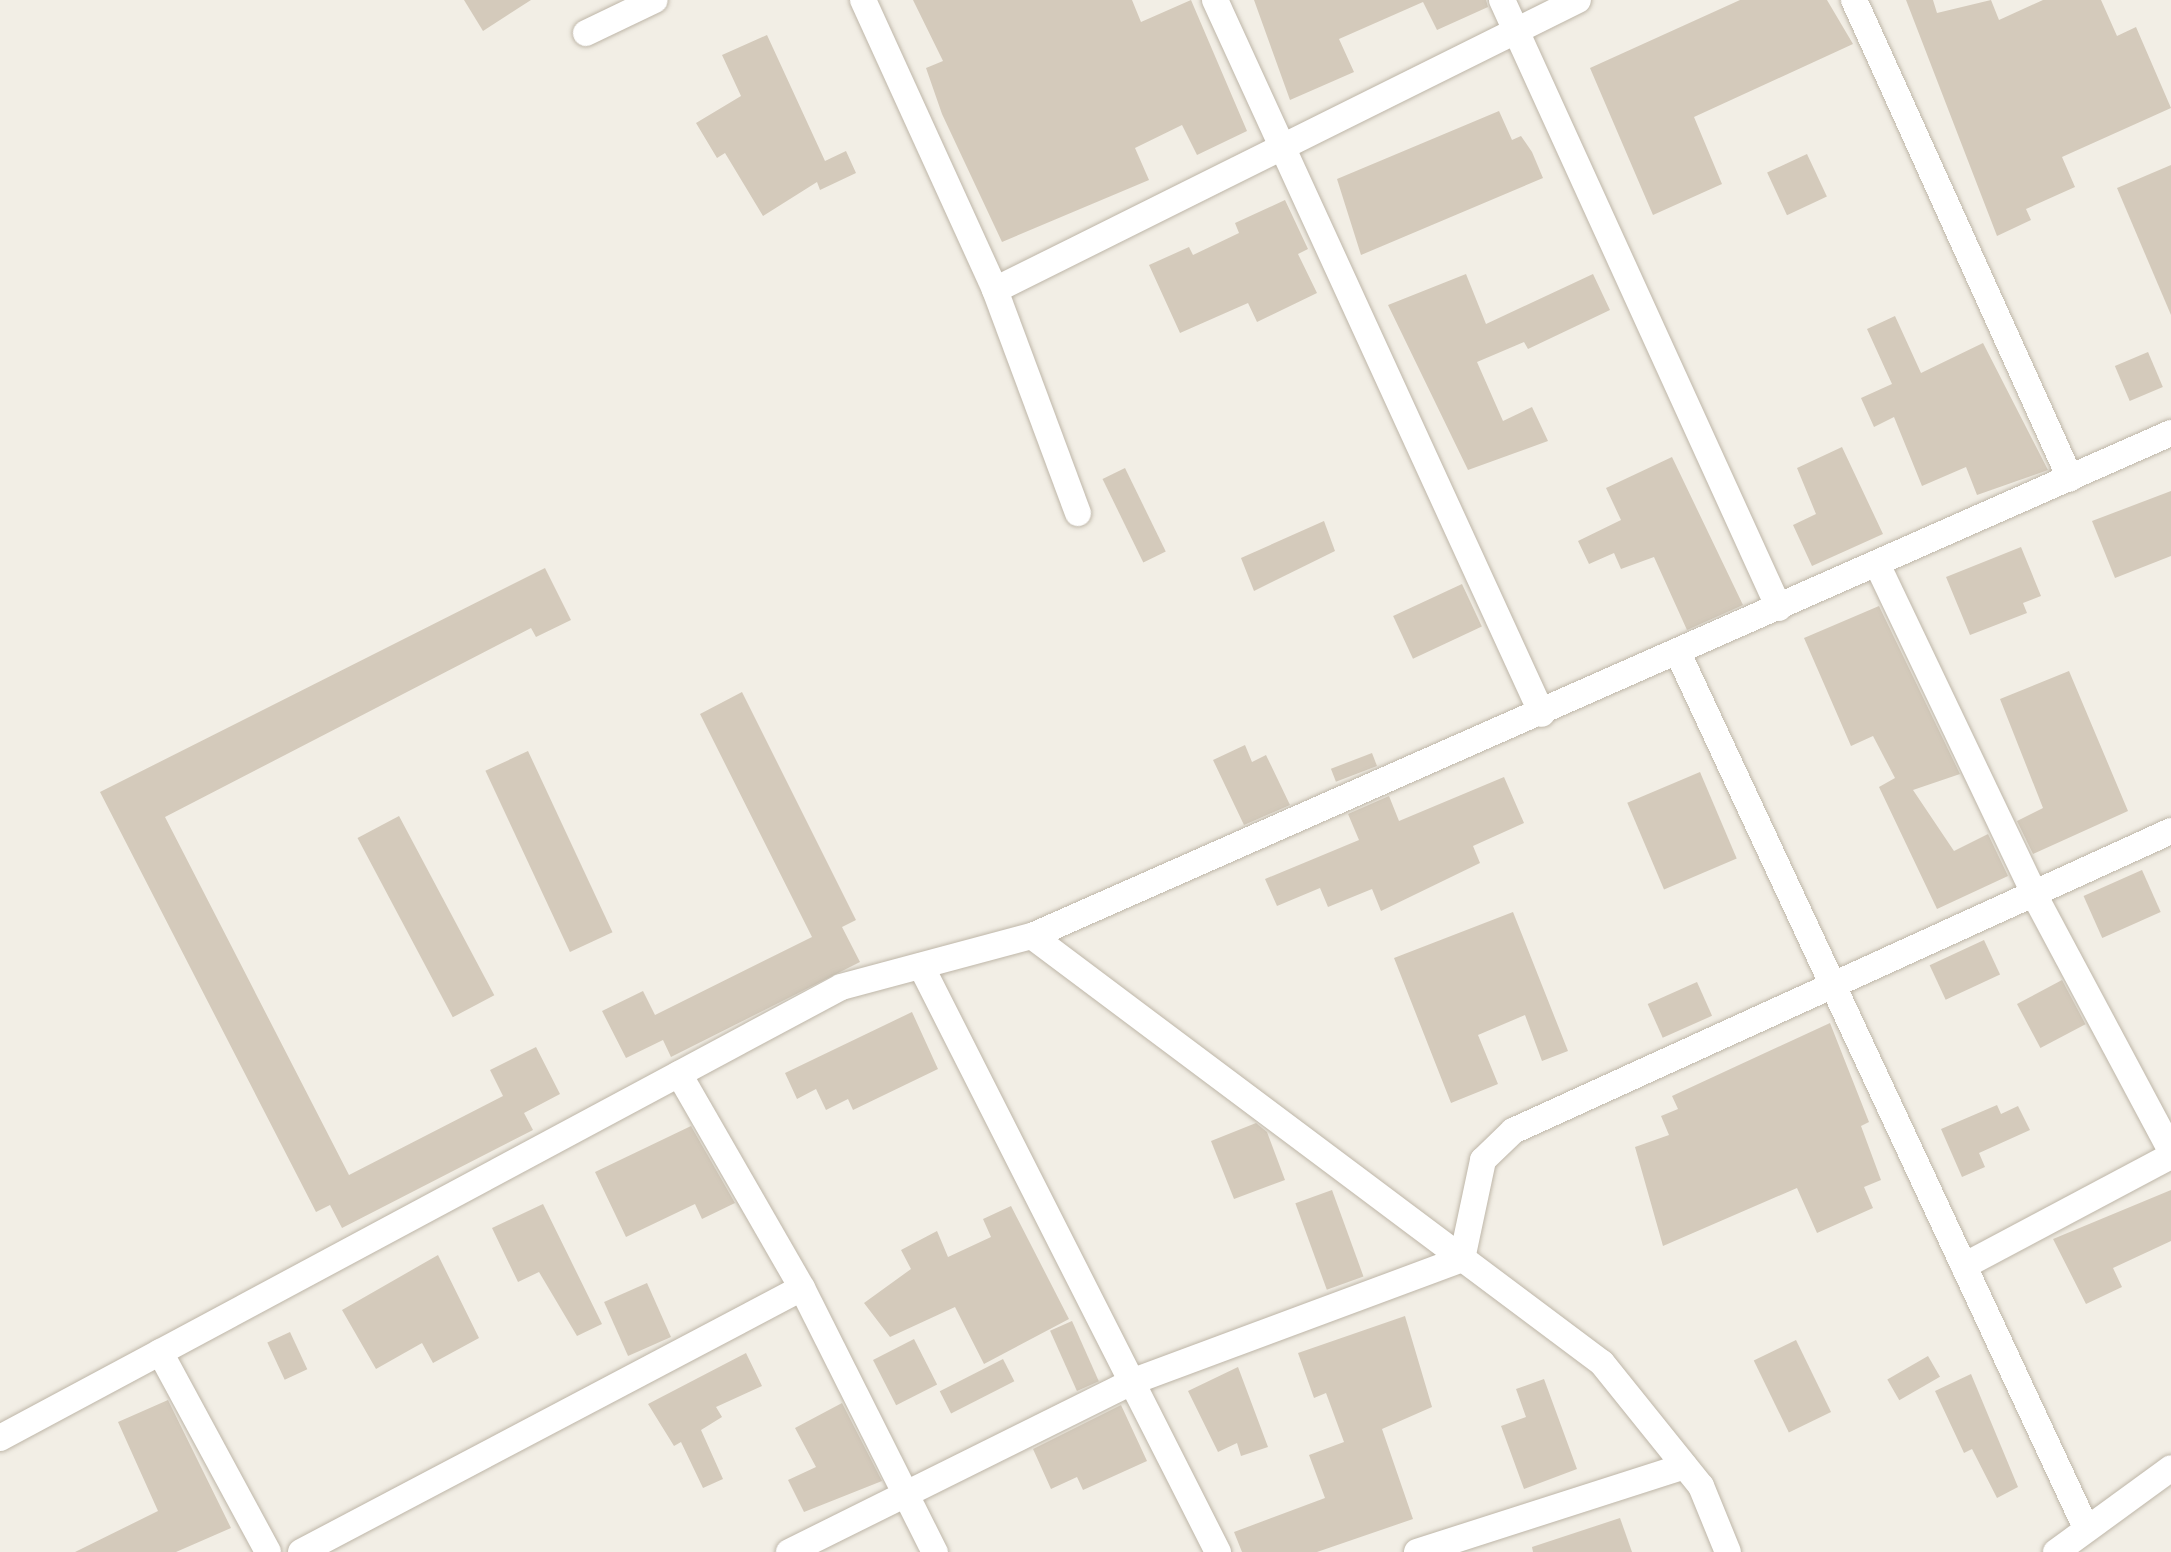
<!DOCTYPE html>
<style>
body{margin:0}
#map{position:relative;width:2171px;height:1552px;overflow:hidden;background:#f2eee5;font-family:"Source Sans 3",sans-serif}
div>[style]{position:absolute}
.building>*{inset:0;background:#d4cabb;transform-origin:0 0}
.roads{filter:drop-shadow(0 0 2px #beb6a8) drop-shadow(0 0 2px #beb6a8)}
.street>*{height:26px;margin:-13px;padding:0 13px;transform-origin:13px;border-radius:13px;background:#fff}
span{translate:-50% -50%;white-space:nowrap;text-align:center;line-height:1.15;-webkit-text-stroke:6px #fff;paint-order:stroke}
</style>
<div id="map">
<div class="building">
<div style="clip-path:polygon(464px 0,531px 0,483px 31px)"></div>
<div style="clip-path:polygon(913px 0,1132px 0,1141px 22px,1191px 0,1247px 131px,1197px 155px,1182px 125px,1135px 148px,1149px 180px,1002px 242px,942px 114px,926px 68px,943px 61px)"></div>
<div style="clip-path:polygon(1254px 0,1486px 0,1488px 7px,1437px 30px,1423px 2px,1339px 39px,1354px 72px,1290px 100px)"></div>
<div style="clip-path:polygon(1740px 0,1827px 0,1853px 44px,1694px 117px,1722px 184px,1653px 215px,1590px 68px)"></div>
<div style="clip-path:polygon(1906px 0,1933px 0,1937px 13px,1991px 0,1999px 20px,2043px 0,2101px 0,2117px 36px,2136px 27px,2171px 108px,2062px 157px,2075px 187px,2026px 209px,2031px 220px,1997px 236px)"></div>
<div style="clip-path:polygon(767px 35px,825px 161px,846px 151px,856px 173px,820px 190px,817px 182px,763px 216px,725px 153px,717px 158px,696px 123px,741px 96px,722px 55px)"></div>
<div style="clip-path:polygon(1499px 111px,1512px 140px,1521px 136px,1532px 152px,1543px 178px,1361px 255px,1337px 179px)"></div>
<div style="left:1807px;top:154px;width:47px;height:44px;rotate:65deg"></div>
<div style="clip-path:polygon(2171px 165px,2171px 315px,2117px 188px)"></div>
<div style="clip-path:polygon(1285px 200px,1308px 249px,1298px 254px,1317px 293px,1257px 322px,1248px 303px,1180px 333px,1149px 265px,1189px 247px,1193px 255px,1239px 233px,1235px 223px)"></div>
<div style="clip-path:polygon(1466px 274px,1486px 324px,1593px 274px,1610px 310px,1528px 349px,1524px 342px,1477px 362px,1503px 421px,1532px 407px,1548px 441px,1468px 470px,1388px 305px)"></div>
<div style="clip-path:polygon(1895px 316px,1921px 373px,1983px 343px,2048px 470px,1977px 495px,1966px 467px,1922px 486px,1894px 417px,1874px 427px,1861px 398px,1892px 384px,1867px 329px)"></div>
<div style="left:2148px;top:352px;width:38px;height:36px;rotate:67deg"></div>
<div style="clip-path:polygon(1842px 447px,1883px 534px,1812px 566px,1793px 525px,1816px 514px,1797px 468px)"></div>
<div style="clip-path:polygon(1672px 457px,1743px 605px,1687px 630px,1654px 557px,1621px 569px,1614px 553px,1589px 564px,1578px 541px,1621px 520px,1606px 488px)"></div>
<div style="left:1125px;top:468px;width:93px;height:25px;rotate:64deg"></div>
<div style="clip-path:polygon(2171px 491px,2171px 556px,2115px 578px,2092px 521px)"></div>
<div style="clip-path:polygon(1324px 521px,1335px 551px,1254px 591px,1241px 558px)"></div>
<div style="clip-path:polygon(2021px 547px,2041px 596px,2023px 603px,2027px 613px,1970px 635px,1946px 577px)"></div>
<div style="clip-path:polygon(545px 568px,571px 620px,536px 637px,531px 628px,165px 817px,349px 1175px,503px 1096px,490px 1070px,536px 1047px,560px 1094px,524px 1113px,533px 1130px,342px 1228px,330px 1205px,316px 1212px,100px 792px)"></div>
<div style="left:1462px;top:584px;width:47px;height:76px;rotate:65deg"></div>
<div style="clip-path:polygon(1879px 606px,1960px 774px,1913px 790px,1954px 851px,1988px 834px,2008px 876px,1937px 909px,1879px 787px,1895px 778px,1873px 736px,1851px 746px,1804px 638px)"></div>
<div style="clip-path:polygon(2069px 671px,2128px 811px,2033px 854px,2017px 821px,2043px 808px,2000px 699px)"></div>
<div style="clip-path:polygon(742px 692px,856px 920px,842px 927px,860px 962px,671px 1057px,663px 1040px,626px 1058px,602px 1011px,643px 991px,655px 1015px,812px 937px,700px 714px)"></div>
<div style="clip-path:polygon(1245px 745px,1252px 762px,1266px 755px,1290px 805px,1244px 825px,1213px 760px)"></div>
<div style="left:528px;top:751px;width:200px;height:47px;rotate:65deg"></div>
<div style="left:1372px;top:753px;width:14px;height:44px;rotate:69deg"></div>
<div style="left:1700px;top:772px;width:94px;height:79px;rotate:67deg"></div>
<div style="clip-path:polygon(1504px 777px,1524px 823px,1473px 846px,1480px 863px,1381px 911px,1372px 889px,1328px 907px,1320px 888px,1277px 906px,1265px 879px,1359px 840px,1348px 814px,1389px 796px,1399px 821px)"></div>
<div style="left:399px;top:816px;width:203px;height:47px;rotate:62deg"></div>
<div style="left:2142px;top:870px;width:46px;height:64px;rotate:66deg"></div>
<div style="clip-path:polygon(1513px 912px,1568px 1051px,1542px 1061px,1525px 1015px,1478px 1035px,1498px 1084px,1451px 1103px,1394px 958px)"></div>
<div style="left:1984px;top:940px;width:38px;height:60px;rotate:65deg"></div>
<div style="left:2062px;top:980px;width:50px;height:51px;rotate:62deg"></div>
<div style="left:1697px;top:982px;width:37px;height:54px;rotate:66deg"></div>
<div style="clip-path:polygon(912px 1012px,938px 1069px,853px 1110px,848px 1099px,826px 1110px,816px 1089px,797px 1099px,785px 1073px)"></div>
<div style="clip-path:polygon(1830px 1023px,1869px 1122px,1861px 1126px,1881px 1180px,1864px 1187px,1873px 1208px,1817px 1233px,1797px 1188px,1663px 1246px,1635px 1147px,1669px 1135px,1661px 1116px,1678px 1109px,1672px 1096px)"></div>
<div style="clip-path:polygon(1997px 1105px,2001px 1114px,2018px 1106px,2030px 1130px,1979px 1153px,1985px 1167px,1962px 1177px,1941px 1129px)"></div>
<div style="clip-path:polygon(1256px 1123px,1267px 1132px,1285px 1180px,1234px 1199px,1211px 1141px)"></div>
<div style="clip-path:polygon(691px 1126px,735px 1203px,702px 1219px,695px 1204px,626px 1237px,595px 1172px)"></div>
<div style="left:1332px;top:1190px;width:92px;height:39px;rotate:70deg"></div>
<div style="clip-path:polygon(2171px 1190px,2171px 1241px,2113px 1268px,2122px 1287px,2086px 1304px,2053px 1239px)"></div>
<div style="clip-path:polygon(543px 1204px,602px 1324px,577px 1336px,539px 1272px,518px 1282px,492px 1228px)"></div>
<div style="clip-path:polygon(1011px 1206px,1069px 1319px,984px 1364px,955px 1307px,890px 1337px,864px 1303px,911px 1269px,901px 1250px,937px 1231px,948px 1257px,991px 1237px,983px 1219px)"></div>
<div style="clip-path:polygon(438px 1255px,479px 1338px,433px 1363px,422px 1343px,376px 1369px,342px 1310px)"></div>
<div style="left:647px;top:1283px;width:59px;height:47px;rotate:66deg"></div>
<div style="clip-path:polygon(1405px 1316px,1432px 1407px,1382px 1429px,1413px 1519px,1317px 1552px,1242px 1552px,1234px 1532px,1325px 1498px,1309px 1455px,1344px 1442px,1326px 1393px,1314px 1398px,1298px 1353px)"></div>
<div style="left:1072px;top:1321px;width:66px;height:24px;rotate:66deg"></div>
<div style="left:290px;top:1332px;width:41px;height:25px;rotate:65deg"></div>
<div style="left:914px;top:1339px;width:51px;height:46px;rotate:63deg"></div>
<div style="left:1796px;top:1340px;width:80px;height:47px;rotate:64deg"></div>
<div style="clip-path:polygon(746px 1353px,762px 1386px,716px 1407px,722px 1417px,701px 1430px,723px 1479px,703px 1488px,681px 1442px,674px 1446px,648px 1404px)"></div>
<div style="left:1928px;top:1356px;width:24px;height:47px;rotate:60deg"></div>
<div style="left:1003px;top:1359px;width:25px;height:71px;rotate:63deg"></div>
<div style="clip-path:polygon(1238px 1367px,1268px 1447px,1241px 1456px,1237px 1443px,1218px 1452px,1188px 1391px)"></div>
<div style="clip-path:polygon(1971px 1374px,2018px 1487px,1997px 1498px,1972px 1449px,1964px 1453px,1935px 1391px)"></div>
<div style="clip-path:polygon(1544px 1379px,1577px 1469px,1524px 1489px,1501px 1426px,1526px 1417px,1516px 1389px)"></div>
<div style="clip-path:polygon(168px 1400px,231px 1528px,176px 1552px,75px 1552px,158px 1511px,118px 1422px)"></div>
<div style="clip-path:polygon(842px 1403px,882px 1481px,804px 1512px,788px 1480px,816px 1467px,795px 1428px)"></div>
<div style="clip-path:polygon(1121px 1405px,1147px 1461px,1083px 1490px,1077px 1477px,1051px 1489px,1033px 1449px)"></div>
<div style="clip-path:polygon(1620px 1518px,1632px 1552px,1533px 1552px,1532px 1547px)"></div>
</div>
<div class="roads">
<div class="street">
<div style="left:863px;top:0;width:319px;rotate:65.5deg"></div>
<div style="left:995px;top:290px;width:238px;rotate:69.6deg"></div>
<div style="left:1215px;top:0;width:785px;rotate:65.39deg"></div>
<div style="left:1502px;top:0;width:668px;rotate:65.51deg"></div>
<div style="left:1854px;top:0;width:525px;rotate:65.68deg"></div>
<div style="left:586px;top:33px;width:76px;rotate:-25.6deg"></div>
<div style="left:995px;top:290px;width:651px;rotate:-26.45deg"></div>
<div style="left:1877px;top:564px;width:370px;rotate:64.5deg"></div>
<div style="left:2036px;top:898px;width:287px;rotate:61.9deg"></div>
<div style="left:1678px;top:653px;width:965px;rotate:65deg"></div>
<div style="left:1032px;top:936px;width:712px;rotate:36.84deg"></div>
<div style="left:1602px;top:1363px;width:158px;rotate:51.2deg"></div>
<div style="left:1701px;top:1486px;width:71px;rotate:67.8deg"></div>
<div style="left:921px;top:966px;width:657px;rotate:63.12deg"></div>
<div style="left:679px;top:1074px;width:247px;rotate:60.1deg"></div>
<div style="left:802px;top:1288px;width:296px;rotate:63.3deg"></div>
<div style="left:1964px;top:1266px;width:234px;rotate:-28deg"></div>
<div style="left:160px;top:1352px;width:227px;rotate:61.6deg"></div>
<div style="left:0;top:1438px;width:954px;rotate:-28.2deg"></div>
<div style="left:841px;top:987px;width:198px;rotate:-15deg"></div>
<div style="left:1032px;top:936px;width:1245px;rotate:-23.83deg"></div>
<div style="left:301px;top:1552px;width:566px;rotate:-27.79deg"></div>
<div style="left:789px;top:1552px;width:385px;rotate:-26.4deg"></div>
<div style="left:1134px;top:1381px;width:350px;rotate:-20.4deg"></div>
<div style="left:1462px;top:1259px;width:101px;rotate:-78deg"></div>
<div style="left:1483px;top:1160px;width:42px;rotate:-44deg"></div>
<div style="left:1513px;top:1131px;width:723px;rotate:-24.51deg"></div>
<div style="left:1417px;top:1552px;width:281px;rotate:-17.8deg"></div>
<div style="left:2056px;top:1552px;width:142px;rotate:-36.1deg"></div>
</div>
</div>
</div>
